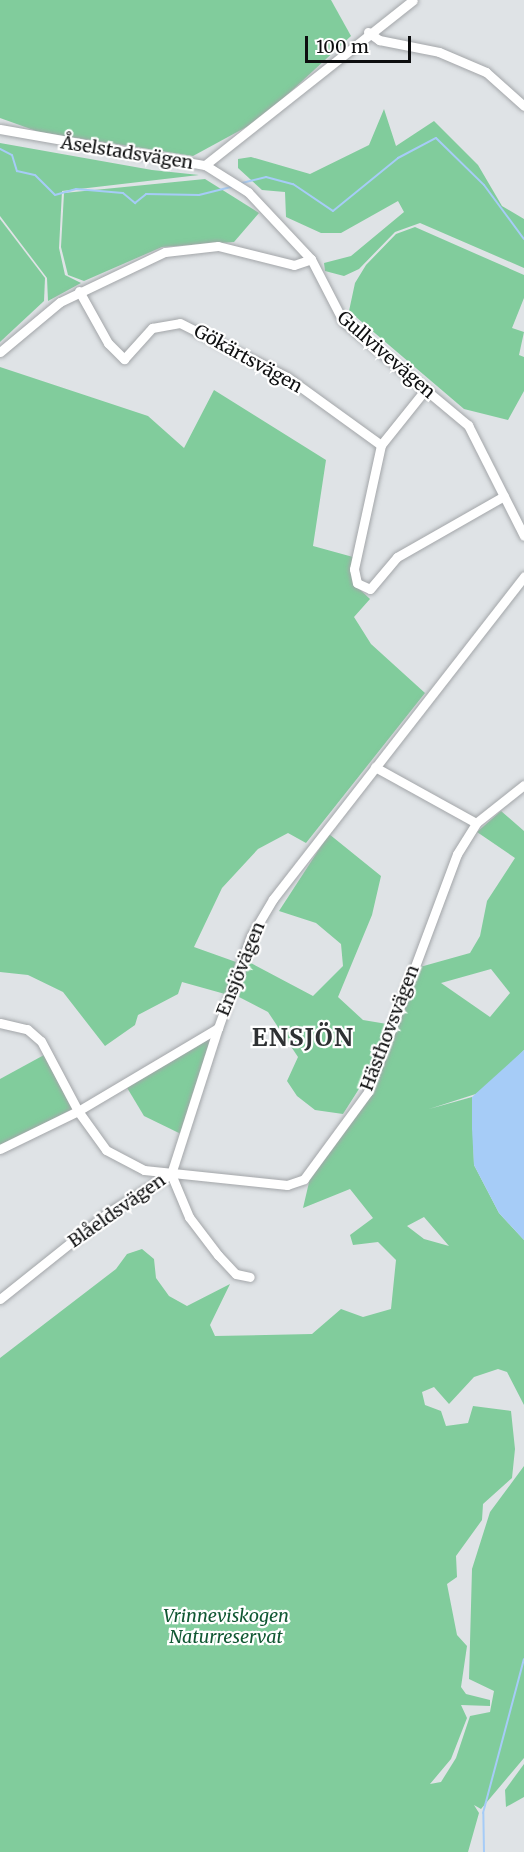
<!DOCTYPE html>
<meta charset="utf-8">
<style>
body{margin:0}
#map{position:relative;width:524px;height:1852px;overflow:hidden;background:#dfe3e6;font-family:Merriweather,serif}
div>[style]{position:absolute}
.green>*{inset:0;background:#81cc9c}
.water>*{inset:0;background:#a6ccf7}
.stream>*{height:2px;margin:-1px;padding:0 1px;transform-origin:1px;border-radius:1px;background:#a6ccf7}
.roads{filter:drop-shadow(0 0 2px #a3a6a9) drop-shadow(0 0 2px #a3a6a9)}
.minor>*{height:9px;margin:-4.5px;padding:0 4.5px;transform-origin:4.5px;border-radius:4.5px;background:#fff}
span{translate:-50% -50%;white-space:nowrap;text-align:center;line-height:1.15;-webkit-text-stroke:4.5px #fff;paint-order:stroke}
.street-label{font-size:18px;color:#0d0e0f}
.park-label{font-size:18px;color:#115833;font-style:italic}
.district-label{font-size:24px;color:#2e3133;font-weight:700;letter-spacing:1.5px}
.scale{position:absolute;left:305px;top:36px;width:106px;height:27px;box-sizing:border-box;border:3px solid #0d0e0f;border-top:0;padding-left:8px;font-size:18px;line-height:21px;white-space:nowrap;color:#0d0e0f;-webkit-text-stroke:4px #fff;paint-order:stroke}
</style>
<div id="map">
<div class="green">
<div style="clip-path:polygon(0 0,331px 0,351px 36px,261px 119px,193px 156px,39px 132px,0 118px)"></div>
<div style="clip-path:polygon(384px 109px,396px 146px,434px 121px,478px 165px,502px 206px,524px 219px,524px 268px,420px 223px,395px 232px,359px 269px,344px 276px,325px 271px,324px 263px,351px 256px,404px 212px,398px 201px,341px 233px,321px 233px,286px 217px,285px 192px,262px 190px,238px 168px,238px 159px,251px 157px,310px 174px,369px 145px)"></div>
<div style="clip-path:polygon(0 143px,152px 170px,199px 175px,62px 191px,59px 248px,65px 275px,81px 283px,48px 301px,47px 278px,0 216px)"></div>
<div style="clip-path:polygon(205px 179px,259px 213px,234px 242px,162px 247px,84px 281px,68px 275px,61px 247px,64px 193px)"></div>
<div style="clip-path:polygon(0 219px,45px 278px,44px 301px,0 342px)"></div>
<div style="clip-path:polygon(415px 227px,524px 275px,524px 298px,512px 328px,524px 332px,519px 355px,524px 357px,524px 391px,508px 420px,464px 409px,349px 311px,355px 283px,366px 265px,396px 234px)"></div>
<div style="clip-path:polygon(0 367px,148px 416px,184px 448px,214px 390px,326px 460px,313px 546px,353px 557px,353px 583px,370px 599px,354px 617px,371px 644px,425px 693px,306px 843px,288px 833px,258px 849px,222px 888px,194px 947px,236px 962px,225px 994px,182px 982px,178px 994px,138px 1015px,135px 1025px,105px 1046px,63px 992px,28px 975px,0 972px)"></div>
<div style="clip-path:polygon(evenodd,501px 811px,524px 831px,524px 1050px,485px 1091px,429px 1109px,472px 1097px,474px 1165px,499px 1213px,524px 1240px,524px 1405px,507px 1372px,498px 1369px,474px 1377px,449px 1404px,434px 1387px,422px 1392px,425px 1405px,441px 1411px,446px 1426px,468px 1423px,473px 1406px,511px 1411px,515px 1449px,512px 1478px,483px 1504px,482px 1520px,456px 1556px,457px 1577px,447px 1584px,457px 1635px,467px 1646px,461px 1687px,466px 1694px,490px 1700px,490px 1706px,461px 1705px,467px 1718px,451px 1759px,430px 1784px,441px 1782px,456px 1758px,470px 1716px,490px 1712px,494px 1691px,469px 1679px,472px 1569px,490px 1512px,524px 1466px,524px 1758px,481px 1809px,474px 1805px,479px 1813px,468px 1852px,0 1852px,0 1358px,116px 1269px,127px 1254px,142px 1249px,154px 1259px,156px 1278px,169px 1296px,187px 1306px,230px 1284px,210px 1325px,215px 1336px,312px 1334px,341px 1309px,363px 1317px,391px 1309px,396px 1260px,378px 1242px,353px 1245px,350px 1235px,373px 1218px,350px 1189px,303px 1208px,310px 1178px,372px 1092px,420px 967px,470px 953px,480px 936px,487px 901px,515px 858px,477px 832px,501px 811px,491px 969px,510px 993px,490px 1017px,441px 983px,491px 969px,501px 811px,424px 1217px,449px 1246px,424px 1239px,407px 1226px,424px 1217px)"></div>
<div style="clip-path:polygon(329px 834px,381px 876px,372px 915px,338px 997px,363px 1020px,387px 1024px,371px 1070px,343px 1114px,315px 1110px,297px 1096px,287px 1081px,298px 1057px,268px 1012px,239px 997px,249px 962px,313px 996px,343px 966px,341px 944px,316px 923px,279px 911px)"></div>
<div style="clip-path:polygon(209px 1037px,213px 1043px,181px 1134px,144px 1116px,126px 1086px)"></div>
<div style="clip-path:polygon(44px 1055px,72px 1109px,0 1149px,0 1079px)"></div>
<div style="clip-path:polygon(524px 1764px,524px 1797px,506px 1807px,505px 1790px)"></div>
</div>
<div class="water">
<div style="clip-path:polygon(524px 1050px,524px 1240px,499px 1213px,474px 1165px,472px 1129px,472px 1097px)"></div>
</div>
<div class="stream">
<div style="left:0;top:149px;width:13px;rotate:27deg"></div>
<div style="left:12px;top:155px;width:17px;rotate:73deg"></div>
<div style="left:17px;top:171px;width:18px;rotate:13deg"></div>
<div style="left:35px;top:175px;width:28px;rotate:45deg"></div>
<div style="left:55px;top:195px;width:22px;rotate:-16deg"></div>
<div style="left:76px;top:189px;width:47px;rotate:4.9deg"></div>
<div style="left:123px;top:193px;width:16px;rotate:40deg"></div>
<div style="left:135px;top:203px;width:14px;rotate:-39deg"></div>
<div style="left:146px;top:194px;width:53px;rotate:1.1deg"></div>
<div style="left:199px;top:195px;width:36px;rotate:-14deg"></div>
<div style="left:242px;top:183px;width:25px;rotate:-14deg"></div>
<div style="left:266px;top:177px;width:28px;rotate:15deg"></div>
<div style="left:293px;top:184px;width:48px;rotate:34deg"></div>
<div style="left:333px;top:211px;width:84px;rotate:-39.2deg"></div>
<div style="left:398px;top:158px;width:43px;rotate:-27.8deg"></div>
<div style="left:436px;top:138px;width:67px;rotate:44.4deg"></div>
<div style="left:484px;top:185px;width:67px;rotate:53.5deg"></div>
<div style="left:484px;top:1852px;width:39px;rotate:-91deg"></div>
<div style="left:483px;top:1813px;width:159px;rotate:-75.1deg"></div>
</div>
<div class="roads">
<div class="minor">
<div style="left:368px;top:32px;width:14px;rotate:36deg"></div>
<div style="left:379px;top:40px;width:61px;rotate:11.3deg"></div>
<div style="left:439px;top:52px;width:51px;rotate:23.1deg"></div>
<div style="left:486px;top:72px;width:51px;rotate:41.8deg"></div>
<div style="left:0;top:129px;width:208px;rotate:10deg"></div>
<div style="left:205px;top:165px;width:51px;rotate:32.1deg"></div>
<div style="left:248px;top:192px;width:92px;rotate:46.8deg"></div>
<div style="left:311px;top:259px;width:70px;rotate:62.7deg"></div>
<div style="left:343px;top:321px;width:163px;rotate:39.8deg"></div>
<div style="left:468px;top:425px;width:124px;rotate:63.2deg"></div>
<div style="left:205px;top:165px;width:265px;rotate:-38.4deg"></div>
<div style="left:79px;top:291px;width:60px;rotate:60.9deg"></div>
<div style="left:108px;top:343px;width:23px;rotate:45deg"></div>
<div style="left:124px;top:359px;width:42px;rotate:-47.9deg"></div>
<div style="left:152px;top:328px;width:28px;rotate:-10deg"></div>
<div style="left:180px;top:323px;width:120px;rotate:26.8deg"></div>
<div style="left:287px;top:377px;width:116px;rotate:35.9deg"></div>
<div style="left:0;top:352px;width:78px;rotate:-39.8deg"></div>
<div style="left:60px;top:302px;width:116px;rotate:-25.5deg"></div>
<div style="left:165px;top:252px;width:53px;rotate:-6.5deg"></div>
<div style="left:218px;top:246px;width:78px;rotate:14deg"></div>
<div style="left:294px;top:265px;width:18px;rotate:-19deg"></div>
<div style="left:425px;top:390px;width:70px;rotate:128.7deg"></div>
<div style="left:381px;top:445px;width:127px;rotate:102.3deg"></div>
<div style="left:354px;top:569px;width:14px;rotate:78deg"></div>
<div style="left:357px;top:583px;width:14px;rotate:25deg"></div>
<div style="left:370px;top:589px;width:42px;rotate:-49.8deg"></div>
<div style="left:397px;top:557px;width:123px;rotate:-29.7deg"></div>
<div style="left:375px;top:767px;width:115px;rotate:29deg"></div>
<div style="left:0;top:1023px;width:28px;rotate:13deg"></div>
<div style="left:27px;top:1029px;width:18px;rotate:41deg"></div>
<div style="left:41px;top:1041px;width:79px;rotate:62.1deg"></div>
<div style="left:78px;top:1111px;width:163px;rotate:-30.7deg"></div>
<div style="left:218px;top:1028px;width:98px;rotate:-70.3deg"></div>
<div style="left:251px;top:936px;width:43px;rotate:-59.3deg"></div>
<div style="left:273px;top:899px;width:409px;rotate:-52.1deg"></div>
<div style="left:0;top:1149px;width:87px;rotate:-26deg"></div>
<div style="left:78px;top:1111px;width:48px;rotate:54.3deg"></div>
<div style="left:106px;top:1150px;width:43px;rotate:27.8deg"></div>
<div style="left:144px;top:1170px;width:144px;rotate:6deg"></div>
<div style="left:287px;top:1185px;width:18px;rotate:-19deg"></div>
<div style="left:304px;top:1179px;width:108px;rotate:-53.7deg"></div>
<div style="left:368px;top:1092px;width:254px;rotate:-69.5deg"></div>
<div style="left:457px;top:854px;width:36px;rotate:-58deg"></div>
<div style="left:476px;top:823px;width:61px;rotate:-38.4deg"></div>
<div style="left:171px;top:1174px;width:47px;rotate:67.3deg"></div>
<div style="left:189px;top:1217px;width:48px;rotate:52.7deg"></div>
<div style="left:218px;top:1255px;width:26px;rotate:47deg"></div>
<div style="left:236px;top:1274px;width:14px;rotate:12deg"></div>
<div style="left:0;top:1299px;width:139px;rotate:-38.6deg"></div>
<div style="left:109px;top:1212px;width:73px;rotate:-31.5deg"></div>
<div style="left:171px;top:1174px;width:153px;rotate:-72.2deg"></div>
</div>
</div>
<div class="street-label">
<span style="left:127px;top:153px;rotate:9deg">Åselstadsvägen</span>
<span style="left:386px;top:355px;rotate:41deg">Gullvivevägen</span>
<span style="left:248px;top:359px;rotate:29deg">Gökärtsvägen</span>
<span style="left:241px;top:969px;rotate:-68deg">Ensjövägen</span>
<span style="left:390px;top:1028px;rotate:-69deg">Hästhovsvägen</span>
<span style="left:117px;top:1211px;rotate:-35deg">Blåeldsvägen</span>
</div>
<div class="park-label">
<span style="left:226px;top:1627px">Vrinneviskogen<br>Naturreservat</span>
</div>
<div class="district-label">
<span style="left:303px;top:1038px">ENSJÖN</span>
</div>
<div class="scale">100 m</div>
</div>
